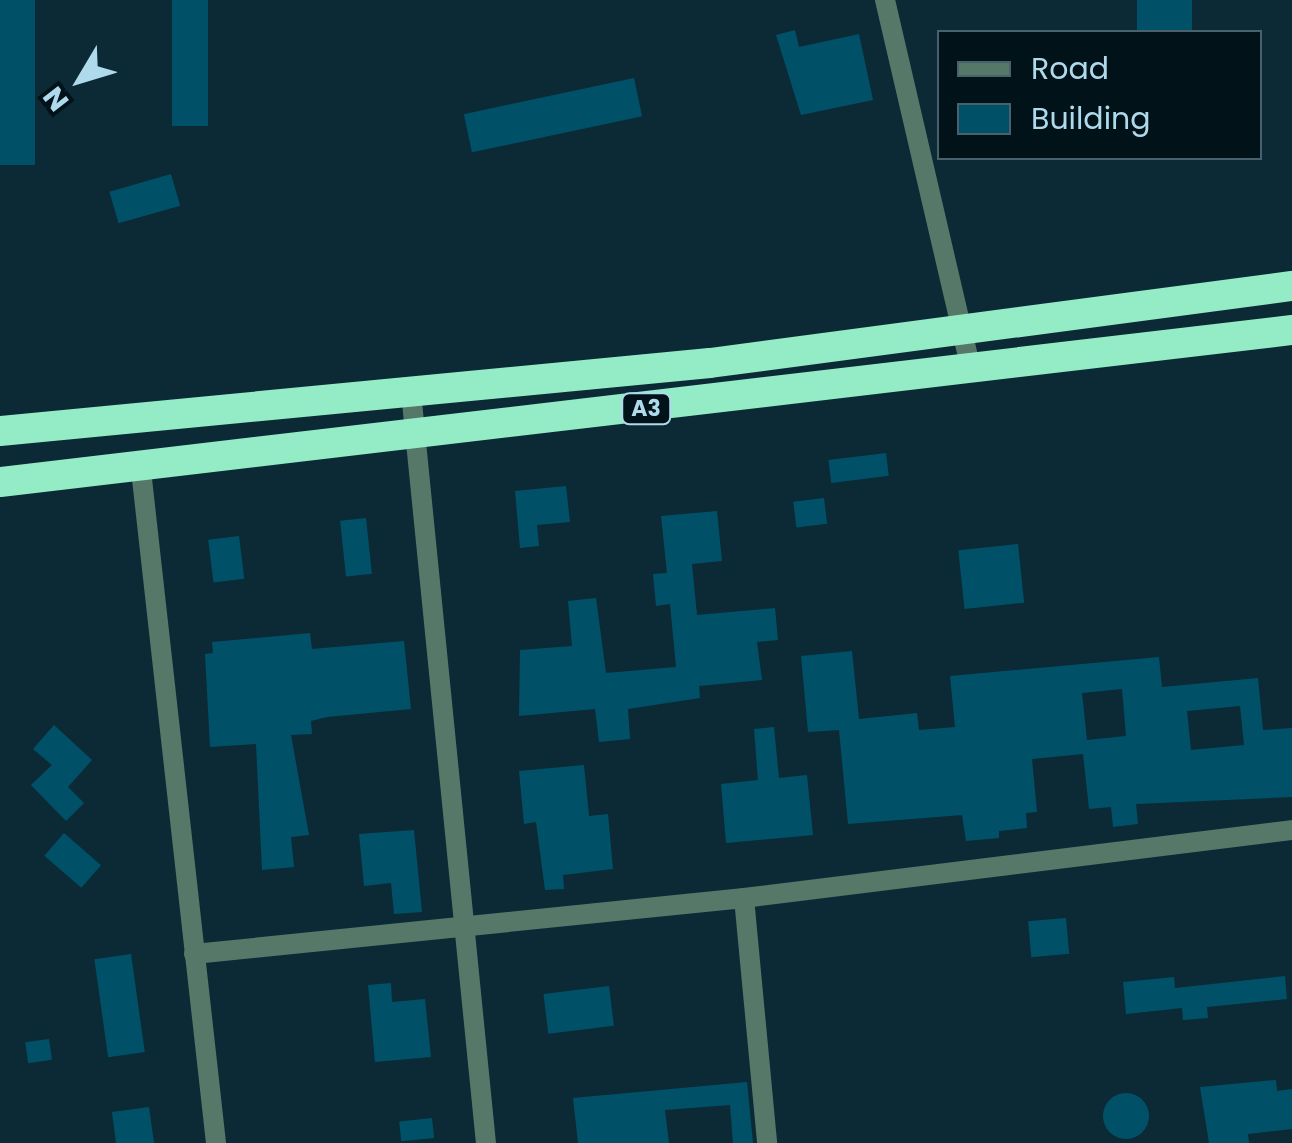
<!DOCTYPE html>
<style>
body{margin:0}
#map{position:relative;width:1292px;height:1143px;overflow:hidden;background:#0c2a35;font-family:Poppins,sans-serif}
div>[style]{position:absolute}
.building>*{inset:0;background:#005168;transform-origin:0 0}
.round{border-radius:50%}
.street>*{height:20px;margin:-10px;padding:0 10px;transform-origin:10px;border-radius:10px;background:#567869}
.highway>*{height:30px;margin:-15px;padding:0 15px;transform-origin:15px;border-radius:15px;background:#93ecc6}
span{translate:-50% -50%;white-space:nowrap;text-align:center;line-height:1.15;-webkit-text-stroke:8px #011219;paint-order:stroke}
.shield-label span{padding:2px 8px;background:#011219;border:2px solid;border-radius:8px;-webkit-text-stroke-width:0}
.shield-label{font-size:22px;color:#afdaec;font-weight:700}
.legend{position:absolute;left:937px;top:30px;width:325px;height:130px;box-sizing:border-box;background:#011219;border:2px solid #47626d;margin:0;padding:12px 18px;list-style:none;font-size:30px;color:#afdaec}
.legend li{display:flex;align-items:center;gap:20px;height:50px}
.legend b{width:50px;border:2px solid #47626d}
.north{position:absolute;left:30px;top:30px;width:100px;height:100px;-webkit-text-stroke:8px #011219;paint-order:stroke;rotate:232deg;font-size:28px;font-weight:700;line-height:40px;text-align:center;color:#afdaec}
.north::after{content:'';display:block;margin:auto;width:35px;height:45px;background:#afdaec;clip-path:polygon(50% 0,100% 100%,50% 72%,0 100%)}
</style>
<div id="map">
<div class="building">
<div style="left:0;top:0;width:35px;height:165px"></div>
<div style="left:172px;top:0;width:36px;height:126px"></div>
<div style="left:1137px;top:0;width:55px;height:32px"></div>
<div style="clip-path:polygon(795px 30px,799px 47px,859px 34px,873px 100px,801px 115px,776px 35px)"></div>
<div style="left:634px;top:78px;width:39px;height:174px;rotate:78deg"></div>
<div style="left:171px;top:174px;width:33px;height:64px;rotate:74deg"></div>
<div style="left:886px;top:453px;width:23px;height:58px;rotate:83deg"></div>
<div style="clip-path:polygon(566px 486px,570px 522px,537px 525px,539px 546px,520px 548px,515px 491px)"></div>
<div style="left:824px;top:498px;width:26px;height:31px;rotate:83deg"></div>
<div style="clip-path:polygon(717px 511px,722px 561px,692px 564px,697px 615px,775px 608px,778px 640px,757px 642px,762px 680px,699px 686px,700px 698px,628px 709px,630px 739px,599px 742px,595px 709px,519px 716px,520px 650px,572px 646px,568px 601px,596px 598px,606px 673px,676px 667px,670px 604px,656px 606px,653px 574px,667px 573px,661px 516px)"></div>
<div style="left:366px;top:518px;width:56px;height:26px;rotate:84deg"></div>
<div style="left:239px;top:536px;width:43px;height:31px;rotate:83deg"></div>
<div style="left:1018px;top:544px;width:59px;height:60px;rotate:84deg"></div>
<div style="clip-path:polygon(310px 633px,312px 649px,404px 641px,411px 709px,327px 717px,311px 721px,312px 734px,291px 735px,309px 835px,291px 837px,294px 867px,262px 870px,256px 744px,210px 747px,205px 654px,213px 653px,212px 642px)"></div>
<div style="clip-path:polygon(evenodd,852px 651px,859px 719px,917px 713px,919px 730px,955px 727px,950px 676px,1159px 657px,1162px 687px,1258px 678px,1263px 730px,1292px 728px,1292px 797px,1136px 804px,1138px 824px,1113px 827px,1111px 807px,1089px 809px,1083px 754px,1032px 759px,1037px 812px,1026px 813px,1027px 828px,999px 831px,999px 838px,966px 841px,962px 815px,848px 824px,839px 730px,808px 732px,801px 656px,852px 651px,1122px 689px,1126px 736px,1087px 740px,1082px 693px,1122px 689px,852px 651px,1240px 706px,1244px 745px,1191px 750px,1187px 711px,1240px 706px)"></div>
<div style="clip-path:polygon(54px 725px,92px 760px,68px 787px,84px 803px,66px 821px,31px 785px,52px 765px,33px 749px)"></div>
<div style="clip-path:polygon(774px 727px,779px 778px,807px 775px,813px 835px,726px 843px,721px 784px,758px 780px,754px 729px)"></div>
<div style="clip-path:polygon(584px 765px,589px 816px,608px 814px,613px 869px,563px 875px,564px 889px,545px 890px,536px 822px,524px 824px,519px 771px)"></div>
<div style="clip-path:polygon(414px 830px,422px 912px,394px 914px,391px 883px,364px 886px,359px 834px)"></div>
<div style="left:64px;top:833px;width:49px;height:30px;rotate:41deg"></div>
<div style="left:1066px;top:918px;width:36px;height:38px;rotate:85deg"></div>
<div style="left:131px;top:954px;width:99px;height:37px;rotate:82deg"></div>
<div style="clip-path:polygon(1285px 976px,1287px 999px,1207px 1007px,1208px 1018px,1183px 1020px,1182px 1008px,1126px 1014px,1123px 982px,1174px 977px,1175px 988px)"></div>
<div style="clip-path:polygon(391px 983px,392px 1002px,425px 999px,431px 1057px,375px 1062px,368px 985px)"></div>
<div style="left:609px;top:986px;width:40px;height:66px;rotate:83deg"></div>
<div style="left:49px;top:1039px;width:21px;height:24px;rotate:82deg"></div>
<div style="clip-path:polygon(1276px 1080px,1277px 1091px,1292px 1089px,1292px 1129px,1248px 1134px,1249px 1143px,1209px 1143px,1200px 1087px)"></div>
<div style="clip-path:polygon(747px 1082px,753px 1143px,733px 1143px,730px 1105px,665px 1110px,669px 1143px,578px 1143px,573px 1098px)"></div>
<div class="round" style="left:1103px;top:1093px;width:46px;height:46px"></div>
<div style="clip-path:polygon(149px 1107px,154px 1143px,116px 1143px,112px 1112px)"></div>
<div style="left:432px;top:1118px;width:20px;height:33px;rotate:84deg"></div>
</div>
<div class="street">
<div style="left:885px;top:0;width:381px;rotate:76.9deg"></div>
<div style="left:411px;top:392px;width:755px;rotate:84.3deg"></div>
<div style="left:141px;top:470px;width:677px;rotate:83.64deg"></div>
<div style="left:744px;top:898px;width:246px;rotate:84.6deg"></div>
<div style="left:194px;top:954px;width:553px;rotate:-5.81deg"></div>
<div style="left:744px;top:898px;width:552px;rotate:-7.07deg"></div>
</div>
<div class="highway">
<div style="left:0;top:431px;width:713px;rotate:-5.47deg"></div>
<div style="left:710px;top:363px;width:587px;rotate:-7.54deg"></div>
<div style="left:0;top:482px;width:1301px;rotate:-6.71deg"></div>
</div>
<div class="shield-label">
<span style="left:646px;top:409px">A3</span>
</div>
<ul class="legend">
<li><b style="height:12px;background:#567869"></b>Road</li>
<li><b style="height:28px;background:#005168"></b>Building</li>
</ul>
<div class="north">N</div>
</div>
